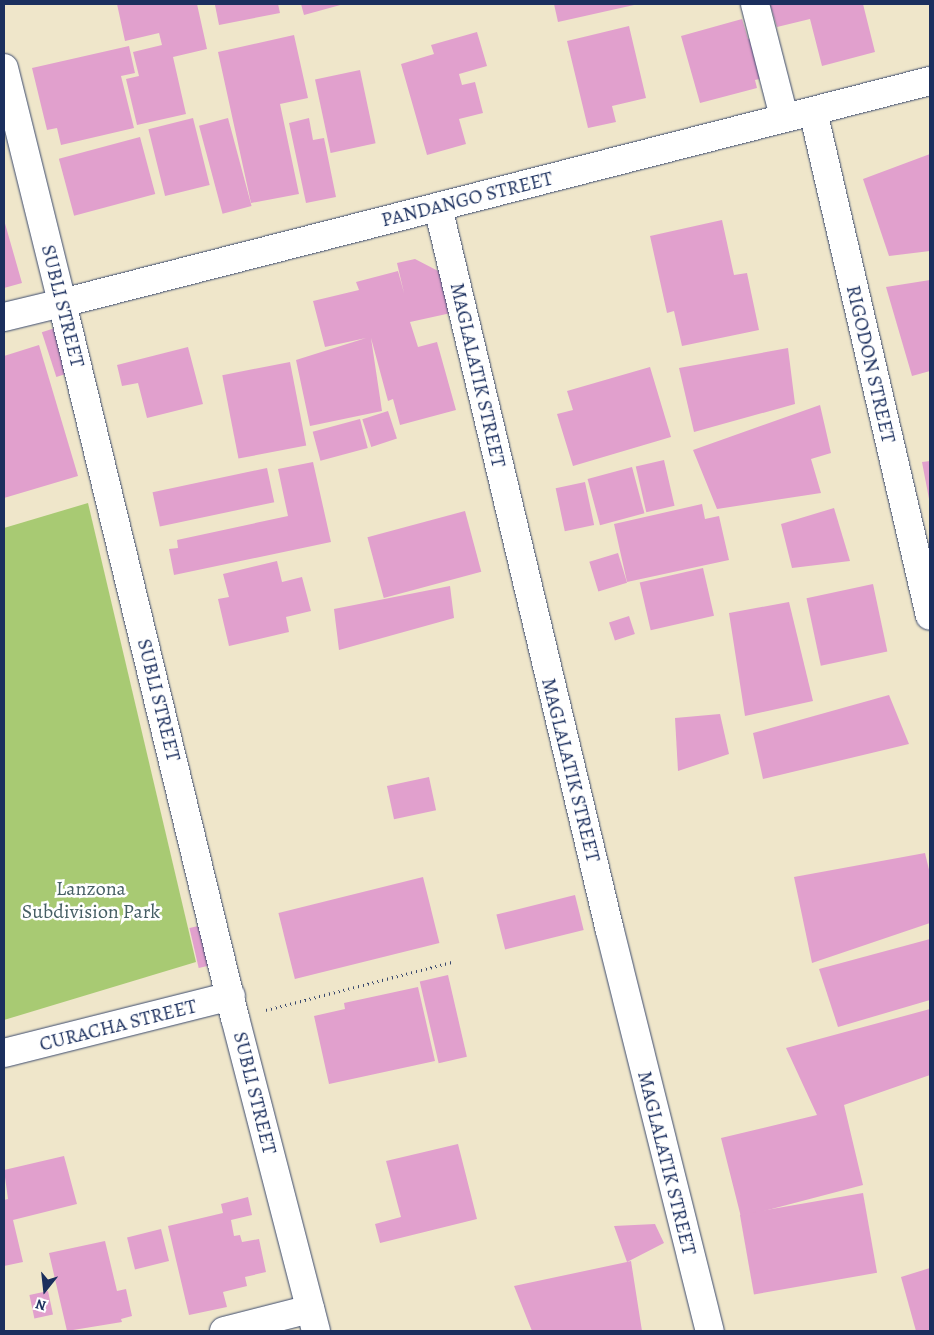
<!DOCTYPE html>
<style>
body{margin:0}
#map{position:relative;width:934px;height:1335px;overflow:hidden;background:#efe6ca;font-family:Alegreya,serif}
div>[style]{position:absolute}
.green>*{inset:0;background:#a8ca73}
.building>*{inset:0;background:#e1a0cd;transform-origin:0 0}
.path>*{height:3px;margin-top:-1.5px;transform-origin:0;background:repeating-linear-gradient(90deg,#3b4a6e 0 1px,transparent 0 5px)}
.roads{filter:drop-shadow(0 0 1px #3b4a6e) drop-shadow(0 0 1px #3b4a6e)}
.minor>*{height:28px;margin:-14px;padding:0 14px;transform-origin:14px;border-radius:14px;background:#fff}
.tertiary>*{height:28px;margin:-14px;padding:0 14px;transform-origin:14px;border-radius:14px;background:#fff}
span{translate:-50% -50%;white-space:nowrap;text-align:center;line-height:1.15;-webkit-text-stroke:5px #fff;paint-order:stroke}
.street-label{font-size:20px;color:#1b2f5e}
.park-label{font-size:20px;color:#455e64}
.frame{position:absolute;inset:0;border:5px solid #1b2f5e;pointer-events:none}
.north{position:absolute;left:20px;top:1265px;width:50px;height:50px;-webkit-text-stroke:4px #fff;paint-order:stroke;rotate:196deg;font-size:14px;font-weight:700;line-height:20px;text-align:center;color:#1b2f5e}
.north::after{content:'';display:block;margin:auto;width:18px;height:22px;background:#1b2f5e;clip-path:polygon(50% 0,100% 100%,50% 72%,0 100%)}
</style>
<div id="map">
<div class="green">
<div style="clip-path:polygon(88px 503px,196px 962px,4px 1020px,4px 528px)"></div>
</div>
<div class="building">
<div style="clip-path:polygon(117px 4px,197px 4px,207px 49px,173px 57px,186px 114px,137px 125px,126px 79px,139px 76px,133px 52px,162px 45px,159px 33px,125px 41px)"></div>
<div style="clip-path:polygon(222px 4px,278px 4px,280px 13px,219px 25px,215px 5px)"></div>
<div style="clip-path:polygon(301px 4px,344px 4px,304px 15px)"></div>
<div style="clip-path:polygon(554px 4px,634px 4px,634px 5px,558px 22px)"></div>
<div style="clip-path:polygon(770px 4px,863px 4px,875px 52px,822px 66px,810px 19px,777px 27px)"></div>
<div style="clip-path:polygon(742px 19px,748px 39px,756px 37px,768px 77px,755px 80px,757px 88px,700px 103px,681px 36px)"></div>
<div style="clip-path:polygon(629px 26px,646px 98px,612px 106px,616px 122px,588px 128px,567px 41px)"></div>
<div style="clip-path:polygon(477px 32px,487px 66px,459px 74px,462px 85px,475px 82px,483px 113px,459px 119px,466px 144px,427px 155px,401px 64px,434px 54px,431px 45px)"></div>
<div style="clip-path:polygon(294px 35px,308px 98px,280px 104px,299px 194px,251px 203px,218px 52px)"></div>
<div style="clip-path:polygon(129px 46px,135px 73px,121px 76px,134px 128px,61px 145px,57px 128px,47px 130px,32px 68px)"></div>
<div style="left:360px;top:70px;width:75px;height:46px;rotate:78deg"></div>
<div style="left:193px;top:118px;width:69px;height:46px;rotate:76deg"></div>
<div style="left:228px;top:118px;width:91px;height:30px;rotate:75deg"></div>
<div style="clip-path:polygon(309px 118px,313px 140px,324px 138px,336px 197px,306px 203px,289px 123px)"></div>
<div style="left:140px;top:137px;width:59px;height:84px;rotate:75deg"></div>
<div style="clip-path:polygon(930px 154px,930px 251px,889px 256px,863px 179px)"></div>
<div style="clip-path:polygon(4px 220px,22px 283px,4px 288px)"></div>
<div style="clip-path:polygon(722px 220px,734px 275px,747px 273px,759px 330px,682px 346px,674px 311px,667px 313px,650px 236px)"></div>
<div style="clip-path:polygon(415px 259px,442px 273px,451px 313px,410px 322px,418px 347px,437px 342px,456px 410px,400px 425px,393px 399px,388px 401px,371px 338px,382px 411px,310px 426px,296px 360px,366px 338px,325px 347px,313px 301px,359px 290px,356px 282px,398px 271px,404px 293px,397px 263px)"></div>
<div style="clip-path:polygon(930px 280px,930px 371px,912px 376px,886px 287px)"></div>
<div style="left:58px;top:327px;width:47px;height:17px;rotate:72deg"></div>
<div style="clip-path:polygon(39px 345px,78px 476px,4px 498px,4px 356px)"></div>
<div style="clip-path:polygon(188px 347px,203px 404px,147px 418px,138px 383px,122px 386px,117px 365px)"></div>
<div style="clip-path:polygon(788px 348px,795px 404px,694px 432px,679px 368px)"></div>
<div style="left:290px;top:362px;width:85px;height:69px;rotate:79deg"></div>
<div style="clip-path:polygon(650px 367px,671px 437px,573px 466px,557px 414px,573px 410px,567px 391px)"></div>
<div style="clip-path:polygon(820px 405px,831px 453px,811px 459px,821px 493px,717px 509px,693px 450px)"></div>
<div style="left:388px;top:411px;width:29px;height:27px;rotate:72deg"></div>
<div style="left:360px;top:419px;width:30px;height:49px;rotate:75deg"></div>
<div style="left:664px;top:460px;width:47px;height:29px;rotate:77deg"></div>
<div style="clip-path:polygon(930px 461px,930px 499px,929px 499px,922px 462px)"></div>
<div style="clip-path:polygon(313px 462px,331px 542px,174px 575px,169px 549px,178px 548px,177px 540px,288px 516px,278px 469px)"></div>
<div style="left:632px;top:467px;width:48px;height:46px;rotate:75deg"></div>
<div style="left:267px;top:468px;width:35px;height:117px;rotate:78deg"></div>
<div style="left:585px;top:482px;width:44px;height:30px;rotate:78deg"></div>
<div style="clip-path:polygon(702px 504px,705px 519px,719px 516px,729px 560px,627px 582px,614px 524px)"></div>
<div style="clip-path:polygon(834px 508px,850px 561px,792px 568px,781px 524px)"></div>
<div style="left:465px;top:511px;width:63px;height:101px;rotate:75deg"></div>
<div style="left:618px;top:553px;width:31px;height:30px;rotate:73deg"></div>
<div style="clip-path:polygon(277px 561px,282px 582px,302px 577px,311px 611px,286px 617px,289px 632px,229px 646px,218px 599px,229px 597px,223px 574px)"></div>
<div style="left:703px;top:568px;width:49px;height:65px;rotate:77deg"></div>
<div style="left:873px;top:584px;width:69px;height:68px;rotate:78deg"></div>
<div style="clip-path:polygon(450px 586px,454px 618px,339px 650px,334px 609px)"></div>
<div style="clip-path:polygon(789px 602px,813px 701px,745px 716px,729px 613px)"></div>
<div style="left:629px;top:616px;width:19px;height:21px;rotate:72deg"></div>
<div style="clip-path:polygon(889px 695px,909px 744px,763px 779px,753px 733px)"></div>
<div style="clip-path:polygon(720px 714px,729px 754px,678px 771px,675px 718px)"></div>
<div style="left:429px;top:777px;width:34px;height:43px;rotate:78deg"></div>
<div style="clip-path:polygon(925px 853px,930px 874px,930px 923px,812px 963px,794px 877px)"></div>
<div style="left:423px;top:877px;width:68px;height:149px;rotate:76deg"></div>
<div style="left:575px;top:895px;width:36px;height:81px;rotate:76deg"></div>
<div style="left:207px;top:924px;width:41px;height:18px;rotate:77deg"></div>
<div style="clip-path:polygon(930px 939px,930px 1000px,838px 1027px,819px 969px)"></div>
<div style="left:448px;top:975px;width:84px;height:29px;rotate:77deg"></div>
<div style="clip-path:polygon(418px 987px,435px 1061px,329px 1084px,314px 1016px,345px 1009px,344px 1003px)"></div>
<div style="clip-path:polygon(930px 1009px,930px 1075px,844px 1105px,863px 1185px,741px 1217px,721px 1138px,817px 1115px,786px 1048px)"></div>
<div style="clip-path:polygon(458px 1144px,477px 1219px,380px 1243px,375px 1224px,401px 1217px,386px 1161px)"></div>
<div style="clip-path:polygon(64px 1156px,77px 1204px,13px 1220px,23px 1262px,4px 1266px,4px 1200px,8px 1199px,4px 1170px)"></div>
<div style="left:863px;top:1193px;width:81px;height:125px;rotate:80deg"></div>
<div style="clip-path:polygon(248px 1197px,252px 1215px,231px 1220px,234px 1236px,240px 1235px,242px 1242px,259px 1239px,266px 1272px,245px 1277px,247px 1286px,223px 1292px,227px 1307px,189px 1315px,168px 1226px,223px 1213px,221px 1204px)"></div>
<div style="clip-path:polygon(655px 1224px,664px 1243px,627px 1262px,631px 1261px,642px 1331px,532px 1331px,514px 1286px,627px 1262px,614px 1226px)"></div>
<div style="left:161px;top:1229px;width:33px;height:35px;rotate:76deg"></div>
<div style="clip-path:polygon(105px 1241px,117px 1291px,126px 1289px,132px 1316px,121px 1319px,122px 1322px,67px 1331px,49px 1253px)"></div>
<div style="clip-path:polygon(930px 1268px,930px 1331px,916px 1331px,901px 1277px)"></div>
<div style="left:48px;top:1291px;width:24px;height:19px;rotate:78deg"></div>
</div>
<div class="path">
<div style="left:266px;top:1010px;width:192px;rotate:-14.5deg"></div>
</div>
<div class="roads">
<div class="minor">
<div style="left:755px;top:4px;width:117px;rotate:75.6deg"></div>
<div style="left:4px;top:68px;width:242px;rotate:76.1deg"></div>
<div style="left:62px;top:303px;width:60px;rotate:166.4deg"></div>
<div style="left:813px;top:111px;width:518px;rotate:76.96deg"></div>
<div style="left:438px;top:207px;width:744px;rotate:76.64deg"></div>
<div style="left:610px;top:931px;width:412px;rotate:76deg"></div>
<div style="left:4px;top:1053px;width:234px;rotate:-14.1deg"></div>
<div style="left:224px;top:1331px;width:89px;rotate:-14.3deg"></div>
</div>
<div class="tertiary">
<div style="left:316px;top:1331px;width:323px;rotate:-104.5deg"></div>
<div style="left:235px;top:1018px;width:736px;rotate:-103.6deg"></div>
<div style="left:62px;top:303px;width:896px;rotate:-14.35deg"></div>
</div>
</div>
<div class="street-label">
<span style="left:467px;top:199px;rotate:-14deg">PANDANGO STREET</span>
<span style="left:63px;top:306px;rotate:76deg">SUBLI STREET</span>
<span style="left:871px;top:364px;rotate:77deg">RIGODON STREET</span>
<span style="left:478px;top:375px;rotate:77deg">MAGLALATIK STREET</span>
<span style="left:159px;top:700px;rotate:76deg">SUBLI STREET</span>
<span style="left:571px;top:770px;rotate:76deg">MAGLALATIK STREET</span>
<span style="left:118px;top:1025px;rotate:-14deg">CURACHA STREET</span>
<span style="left:255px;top:1093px;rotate:76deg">SUBLI STREET</span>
<span style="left:667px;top:1163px;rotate:76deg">MAGLALATIK STREET</span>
</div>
<div class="park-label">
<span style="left:91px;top:900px">Lanzona<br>Subdivision Park</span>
</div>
<div class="frame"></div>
<div class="north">N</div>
</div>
